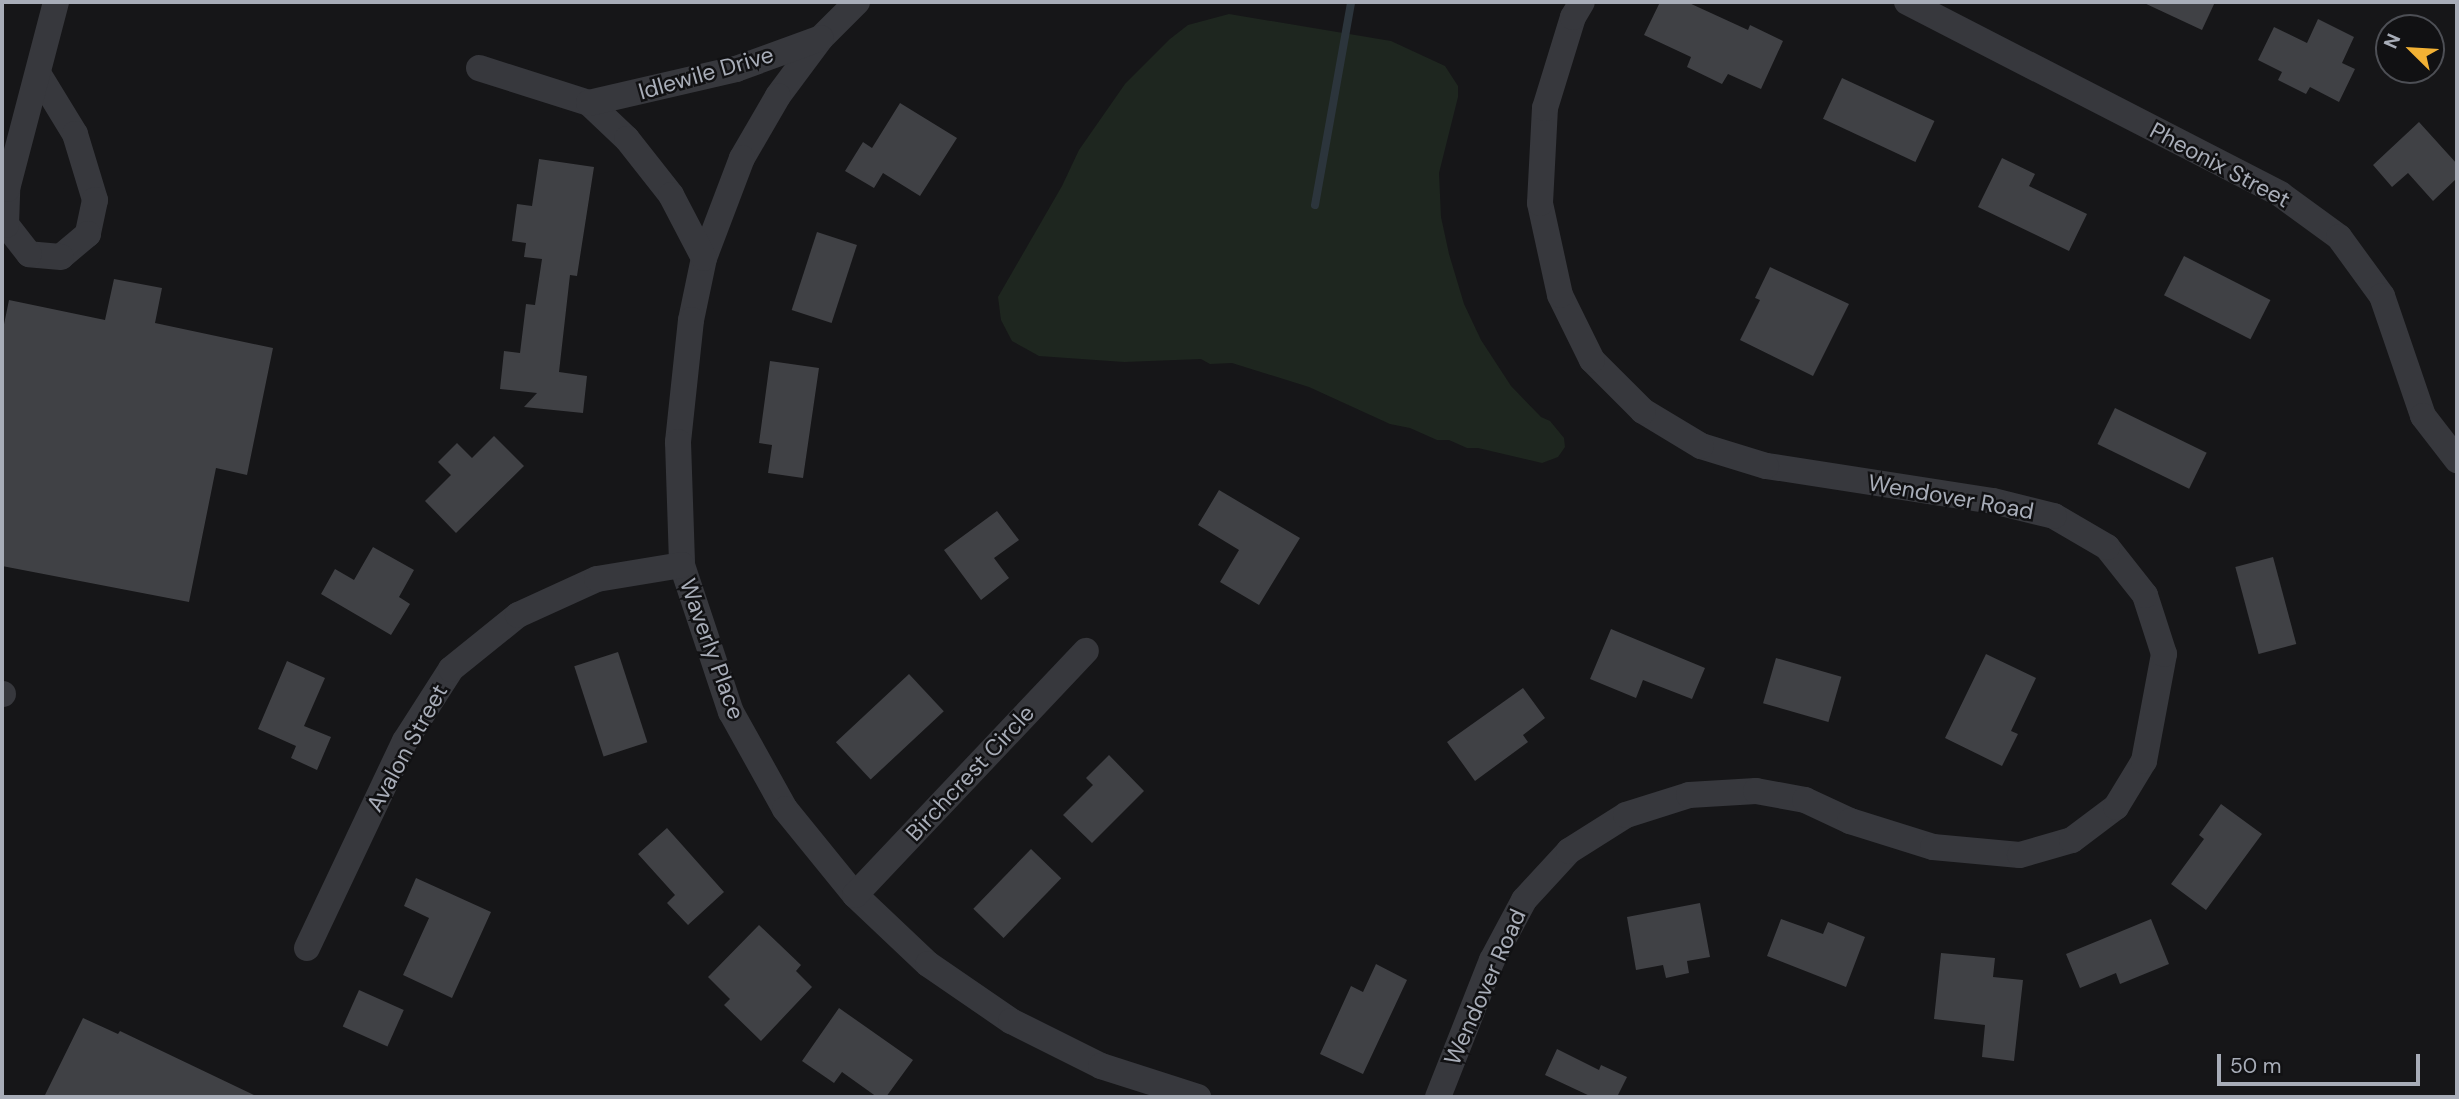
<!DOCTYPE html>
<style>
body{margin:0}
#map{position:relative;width:2459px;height:1099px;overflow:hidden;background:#161618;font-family:"DM Sans",sans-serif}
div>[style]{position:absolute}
.green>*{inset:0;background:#1e261f}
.stream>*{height:8px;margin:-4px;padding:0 4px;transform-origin:4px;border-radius:4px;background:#2c353c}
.building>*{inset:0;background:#404145;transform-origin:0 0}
.minor>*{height:26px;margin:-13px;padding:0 13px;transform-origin:13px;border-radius:13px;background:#37383d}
span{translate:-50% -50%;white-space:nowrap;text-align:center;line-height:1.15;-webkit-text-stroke:5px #111113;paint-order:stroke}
.street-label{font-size:23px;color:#a8adb8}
.frame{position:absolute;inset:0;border:4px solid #a8adb8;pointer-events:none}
.north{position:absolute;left:2375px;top:14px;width:70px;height:70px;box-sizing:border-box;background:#111113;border:2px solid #4d4f55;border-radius:50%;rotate:294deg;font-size:19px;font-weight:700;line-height:28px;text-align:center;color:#a8adb8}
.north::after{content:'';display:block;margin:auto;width:24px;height:32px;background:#f2b134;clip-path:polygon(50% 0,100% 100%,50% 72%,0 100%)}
.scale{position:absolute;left:2217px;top:1054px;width:203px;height:32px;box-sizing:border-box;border:4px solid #a8adb8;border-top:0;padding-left:9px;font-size:21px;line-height:24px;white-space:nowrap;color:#a8adb8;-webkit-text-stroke:5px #111113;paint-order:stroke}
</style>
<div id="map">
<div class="green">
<div style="clip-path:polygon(1229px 14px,1391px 41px,1445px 66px,1458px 86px,1458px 97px,1439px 173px,1441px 217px,1449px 254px,1464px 304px,1481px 340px,1511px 386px,1541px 417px,1550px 421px,1564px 438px,1565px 447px,1558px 457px,1542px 463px,1478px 448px,1467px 448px,1449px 440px,1437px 440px,1410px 428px,1390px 424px,1309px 387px,1232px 363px,1210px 364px,1201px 359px,1124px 362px,1039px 356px,1012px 341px,1001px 320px,998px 297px,1062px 186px,1079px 150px,1125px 84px,1170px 39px,1188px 25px)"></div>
</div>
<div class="stream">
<div style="left:1315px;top:205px;width:206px;rotate:-79.9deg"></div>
</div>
<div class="building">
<div style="clip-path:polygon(1660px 2px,1687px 2px,1748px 30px,1750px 25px,1783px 41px,1761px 89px,1728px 74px,1722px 84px,1687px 67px,1691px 57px,1644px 35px)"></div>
<div style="clip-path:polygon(2142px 2px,2215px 2px,2202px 30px)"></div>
<div style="clip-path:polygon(2318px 19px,2354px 37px,2342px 63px,2355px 69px,2339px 102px,2310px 87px,2306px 94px,2278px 80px,2282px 72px,2258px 60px,2274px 27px,2307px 43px)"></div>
<div style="left:1842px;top:78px;width:102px;height:45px;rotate:25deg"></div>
<div style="clip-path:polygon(900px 103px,957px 138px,920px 196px,883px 173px,874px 188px,845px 171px,863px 142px,872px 148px)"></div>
<div style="clip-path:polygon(2419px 122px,2457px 164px,2457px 178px,2433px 201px,2408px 173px,2392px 187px,2373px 165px)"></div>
<div style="clip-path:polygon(2002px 158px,2035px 174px,2029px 186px,2087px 214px,2069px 251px,1978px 207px)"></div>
<div style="clip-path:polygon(539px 159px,594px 167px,577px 276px,570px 275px,559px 372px,587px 376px,583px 413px,524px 407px,537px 393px,500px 389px,504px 351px,520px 353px,526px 304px,535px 305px,542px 259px,524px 257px,526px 243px,512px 241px,517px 204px,532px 206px)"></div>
<div style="left:817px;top:232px;width:42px;height:82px;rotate:18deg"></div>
<div style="left:2184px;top:256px;width:97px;height:44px;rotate:27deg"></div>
<div style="clip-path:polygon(1770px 267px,1849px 304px,1813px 376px,1740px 340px,1760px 300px,1755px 298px)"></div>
<div style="clip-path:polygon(114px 279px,162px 288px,155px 323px,273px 348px,247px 475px,216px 468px,189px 602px,2px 566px,2px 334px,9px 300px,105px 320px)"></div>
<div style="clip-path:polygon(770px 361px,819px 368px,803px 478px,768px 473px,772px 445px,759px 443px)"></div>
<div style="left:2115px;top:408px;width:102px;height:40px;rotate:26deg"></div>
<div style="clip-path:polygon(494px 436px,524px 466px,456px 533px,425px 501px,451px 475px,438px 462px,457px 443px,472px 458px)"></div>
<div style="clip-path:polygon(1219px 490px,1300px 538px,1259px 605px,1220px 582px,1239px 550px,1198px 525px)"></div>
<div style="clip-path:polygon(997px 511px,1019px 540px,994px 558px,1009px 578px,981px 600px,944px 550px)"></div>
<div style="clip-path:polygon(373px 547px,414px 570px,399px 597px,410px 604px,391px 635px,321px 594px,335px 569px,354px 580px)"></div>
<div style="left:2273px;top:557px;width:90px;height:39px;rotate:75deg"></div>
<div style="clip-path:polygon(1611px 629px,1705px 668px,1692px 699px,1643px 680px,1636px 698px,1590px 679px)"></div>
<div style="left:618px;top:652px;width:95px;height:46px;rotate:72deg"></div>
<div style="clip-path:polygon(1986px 654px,2036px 678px,2011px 731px,2018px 734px,2002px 766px,1945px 738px)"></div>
<div style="left:1776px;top:658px;width:68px;height:47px;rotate:16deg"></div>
<div style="clip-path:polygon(287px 661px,325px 678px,304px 726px,331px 737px,317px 770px,291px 758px,296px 746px,258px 729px)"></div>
<div style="left:909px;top:674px;width:51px;height:100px;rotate:47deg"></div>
<div style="clip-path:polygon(1523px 688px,1545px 718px,1523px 735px,1528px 742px,1475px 781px,1447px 742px)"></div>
<div style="clip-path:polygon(1109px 755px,1144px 791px,1092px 843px,1063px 815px,1093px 785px,1086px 778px)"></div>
<div style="clip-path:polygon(2221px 804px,2262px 834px,2206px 910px,2171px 884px,2204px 839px,2199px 835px)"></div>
<div style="clip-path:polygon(667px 828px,724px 892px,688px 925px,667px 903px,675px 895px,638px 854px)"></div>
<div style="left:1031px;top:849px;width:42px;height:83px;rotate:44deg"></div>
<div style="clip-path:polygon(416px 878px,491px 912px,452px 998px,403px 975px,429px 918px,404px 906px)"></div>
<div style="clip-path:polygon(1700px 903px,1710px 957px,1687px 961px,1689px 973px,1666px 978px,1663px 965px,1636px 970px,1627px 917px)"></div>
<div style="clip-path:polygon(1781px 919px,1823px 934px,1828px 922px,1865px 937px,1846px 987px,1767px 956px)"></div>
<div style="clip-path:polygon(2151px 919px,2169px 964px,2120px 984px,2116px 973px,2080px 988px,2066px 954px)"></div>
<div style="clip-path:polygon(759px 925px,801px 965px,796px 971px,812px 987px,761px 1041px,724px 1005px,730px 999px,708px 977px)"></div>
<div style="clip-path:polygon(1941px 953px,1995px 958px,1993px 977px,2023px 980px,2014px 1061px,1982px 1057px,1985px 1025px,1934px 1019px)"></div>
<div style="clip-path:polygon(1376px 964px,1407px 980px,1363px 1074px,1320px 1054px,1351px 986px,1363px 992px)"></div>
<div style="left:359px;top:990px;width:49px;height:40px;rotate:24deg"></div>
<div style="clip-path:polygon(839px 1008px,913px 1060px,886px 1097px,877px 1097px,842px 1072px,834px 1083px,802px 1061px)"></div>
<div style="clip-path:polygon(83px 1018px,118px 1034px,120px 1031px,258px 1097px,44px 1097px)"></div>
<div style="clip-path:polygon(1557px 1049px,1599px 1070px,1601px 1065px,1627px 1077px,1617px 1097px,1592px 1097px,1545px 1075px)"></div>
</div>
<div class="minor">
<div style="left:857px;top:2px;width:51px;rotate:135deg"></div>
<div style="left:821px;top:38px;width:72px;rotate:126.6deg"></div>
<div style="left:778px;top:96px;width:72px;rotate:120.1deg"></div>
<div style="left:742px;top:158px;width:107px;rotate:110.8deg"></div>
<div style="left:704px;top:258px;width:63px;rotate:101.8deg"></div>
<div style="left:691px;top:320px;width:123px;rotate:96.1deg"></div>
<div style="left:678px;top:442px;width:123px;rotate:88.1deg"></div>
<div style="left:682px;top:565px;width:155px;rotate:71.6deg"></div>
<div style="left:731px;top:712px;width:111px;rotate:60.9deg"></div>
<div style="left:785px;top:809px;width:111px;rotate:50.9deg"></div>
<div style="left:855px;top:895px;width:100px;rotate:43.4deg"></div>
<div style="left:928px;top:964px;width:101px;rotate:34.5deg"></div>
<div style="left:1011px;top:1021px;width:101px;rotate:26.6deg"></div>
<div style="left:1101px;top:1066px;width:102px;rotate:17.7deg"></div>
<div style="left:1907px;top:2px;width:420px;rotate:27.2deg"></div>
<div style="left:2280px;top:194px;width:73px;rotate:36.1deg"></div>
<div style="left:2339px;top:237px;width:73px;rotate:53.9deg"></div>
<div style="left:2382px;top:296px;width:127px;rotate:71.1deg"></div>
<div style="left:2423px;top:416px;width:56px;rotate:52.3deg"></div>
<div style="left:479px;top:68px;width:115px;rotate:17.7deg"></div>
<div style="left:589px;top:103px;width:52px;rotate:43.5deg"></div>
<div style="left:627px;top:139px;width:71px;rotate:51.8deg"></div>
<div style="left:671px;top:195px;width:71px;rotate:62.4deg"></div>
<div style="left:39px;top:75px;width:69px;rotate:58.6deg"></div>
<div style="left:75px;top:134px;width:69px;rotate:73.1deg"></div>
<div style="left:95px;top:200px;width:35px;rotate:102deg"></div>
<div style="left:88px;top:234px;width:35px;rotate:140deg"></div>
<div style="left:61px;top:257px;width:32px;rotate:-175deg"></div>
<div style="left:29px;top:254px;width:37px;rotate:-128deg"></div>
<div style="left:6px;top:225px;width:36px;rotate:-88deg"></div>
<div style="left:7px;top:189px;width:193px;rotate:-75.3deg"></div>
<div style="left:589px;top:103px;width:151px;rotate:-13deg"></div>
<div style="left:736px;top:69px;width:90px;rotate:-20deg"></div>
<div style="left:2px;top:694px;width:1px"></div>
<div style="left:855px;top:895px;width:336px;rotate:-46.6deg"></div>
<div style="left:307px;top:948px;width:229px;rotate:-64.7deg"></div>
<div style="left:405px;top:741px;width:85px;rotate:-57.4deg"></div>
<div style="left:451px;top:669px;width:86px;rotate:-38.9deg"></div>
<div style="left:518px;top:615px;width:87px;rotate:-24.5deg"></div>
<div style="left:597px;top:579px;width:86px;rotate:-9.4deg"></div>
<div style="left:1438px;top:1097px;width:147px;rotate:-68.5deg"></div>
<div style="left:1492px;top:960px;width:68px;rotate:-61.9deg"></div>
<div style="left:1524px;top:900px;width:67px;rotate:-47.4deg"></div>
<div style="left:1569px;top:851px;width:67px;rotate:-32.3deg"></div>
<div style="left:1626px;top:815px;width:66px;rotate:-17.6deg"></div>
<div style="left:1689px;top:795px;width:67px;rotate:-3.4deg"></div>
<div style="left:1756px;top:791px;width:50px;rotate:10.4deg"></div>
<div style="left:1805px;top:800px;width:50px;rotate:25deg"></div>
<div style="left:1850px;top:821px;width:87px;rotate:17.4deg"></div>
<div style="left:1933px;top:847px;width:87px;rotate:5.3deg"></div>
<div style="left:2020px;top:855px;width:54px;rotate:-16.1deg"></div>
<div style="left:2072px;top:840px;width:55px;rotate:-36.9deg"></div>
<div style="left:2116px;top:807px;width:54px;rotate:-58.7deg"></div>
<div style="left:2144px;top:761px;width:109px;rotate:-79.4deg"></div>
<div style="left:2164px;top:654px;width:62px;rotate:-107.9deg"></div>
<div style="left:2145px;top:595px;width:61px;rotate:-128.4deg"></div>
<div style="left:2107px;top:547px;width:61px;rotate:-149.7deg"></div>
<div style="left:2054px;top:516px;width:63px;rotate:-166.2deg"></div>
<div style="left:1993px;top:501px;width:230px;rotate:-171.2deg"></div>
<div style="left:1766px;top:466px;width:68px;rotate:-162.9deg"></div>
<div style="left:1701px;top:446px;width:68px;rotate:-148.9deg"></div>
<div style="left:1643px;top:411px;width:72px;rotate:-135deg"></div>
<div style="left:1592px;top:360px;width:72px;rotate:-116.2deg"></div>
<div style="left:1560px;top:295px;width:94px;rotate:-102.3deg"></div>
<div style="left:1540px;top:203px;width:95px;rotate:-87deg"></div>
<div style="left:1545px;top:108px;width:95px;rotate:-72.9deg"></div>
<div style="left:1573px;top:17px;width:17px;rotate:-59deg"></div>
</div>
<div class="street-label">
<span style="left:706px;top:73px;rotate:-16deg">Idlewile Drive</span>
<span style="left:2220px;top:165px;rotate:28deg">Pheonix Street</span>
<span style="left:1951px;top:497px;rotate:10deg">Wendover Road</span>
<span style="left:712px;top:649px;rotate:70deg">Waverly Place</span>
<span style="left:407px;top:748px;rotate:-61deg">Avalon Street</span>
<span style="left:970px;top:773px;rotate:-47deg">Birchcrest Circle</span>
<span style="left:1485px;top:987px;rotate:-66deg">Wendover Road</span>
</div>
<div class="frame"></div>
<div class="north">N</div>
<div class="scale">50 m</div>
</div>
